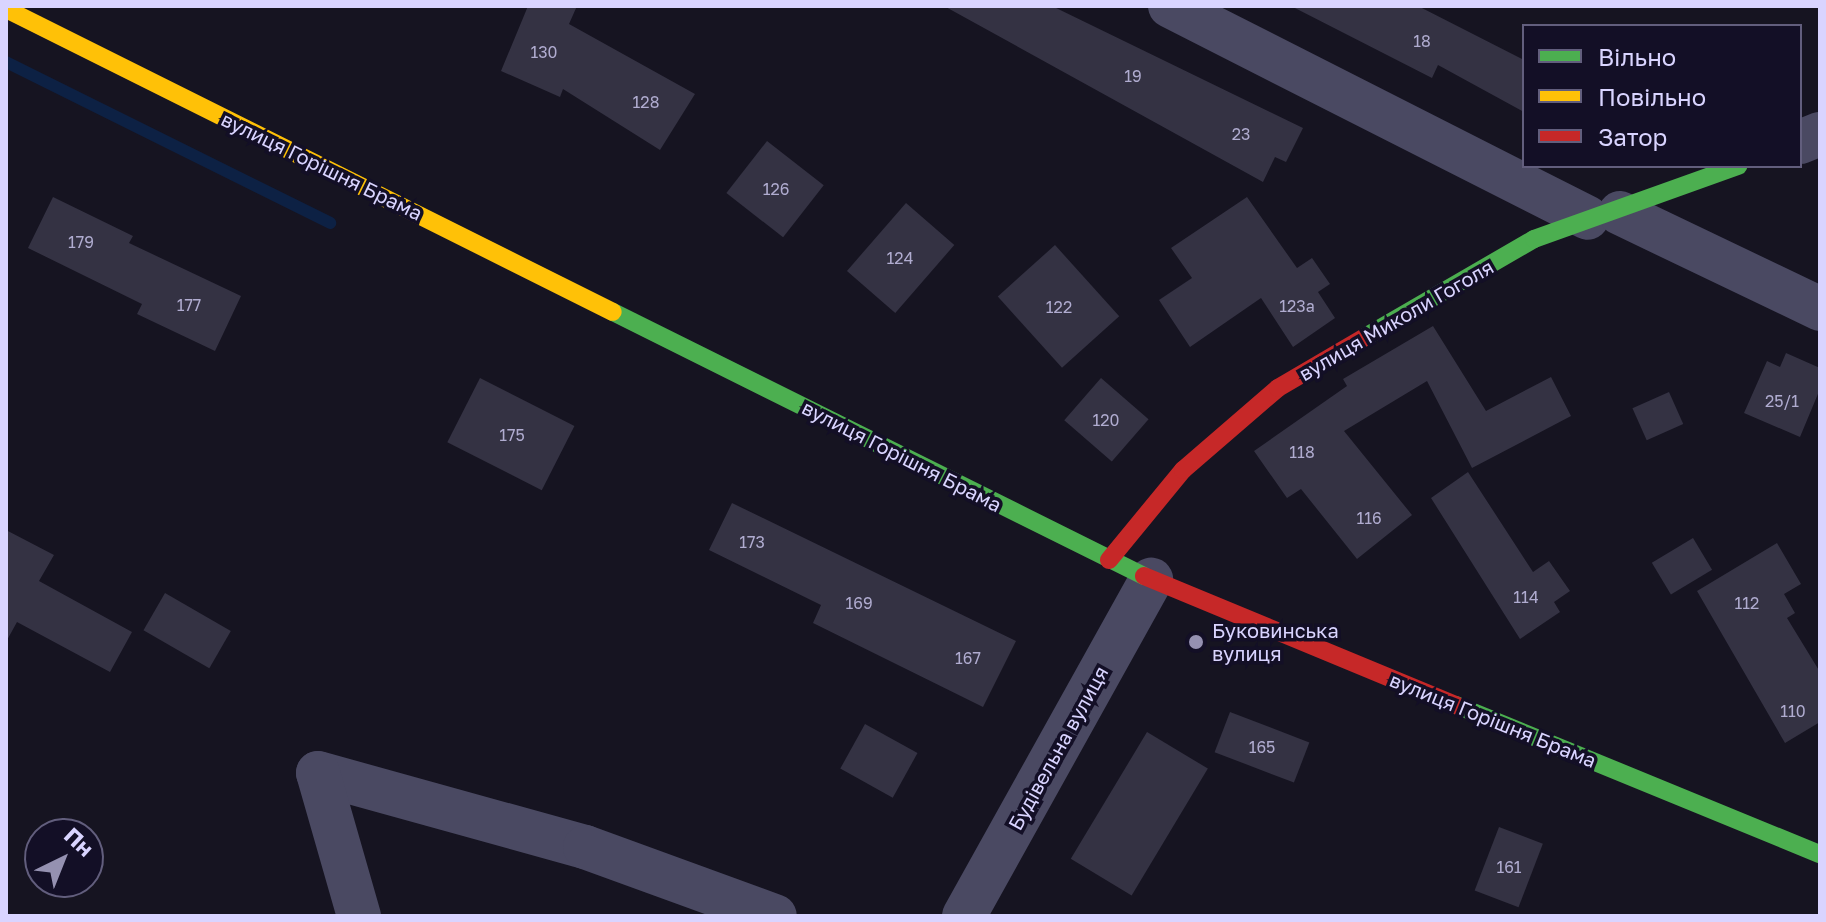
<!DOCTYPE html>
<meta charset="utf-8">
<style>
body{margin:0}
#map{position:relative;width:1826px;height:922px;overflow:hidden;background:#161421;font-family:"Golos Text",sans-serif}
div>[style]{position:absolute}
.stream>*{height:12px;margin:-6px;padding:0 6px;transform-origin:6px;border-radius:6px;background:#0d2144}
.building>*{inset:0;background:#343243;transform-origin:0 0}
.street>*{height:44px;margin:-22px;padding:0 22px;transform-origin:22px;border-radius:22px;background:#4a4962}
.fast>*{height:18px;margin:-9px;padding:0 9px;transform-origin:9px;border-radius:9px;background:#4caf50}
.slow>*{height:18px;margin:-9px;padding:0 9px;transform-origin:9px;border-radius:9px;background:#ffc107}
.jam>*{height:18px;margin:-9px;padding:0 9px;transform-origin:9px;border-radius:9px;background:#c62828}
.dots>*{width:22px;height:22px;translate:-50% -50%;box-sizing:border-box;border:4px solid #130f26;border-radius:50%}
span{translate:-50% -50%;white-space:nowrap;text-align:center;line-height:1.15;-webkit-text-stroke:7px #130f26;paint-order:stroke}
.number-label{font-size:16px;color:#b0acd0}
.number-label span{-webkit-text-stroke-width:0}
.street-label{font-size:20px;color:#d9d4ff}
.poi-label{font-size:20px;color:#d9d4ff}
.left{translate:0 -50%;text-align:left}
.frame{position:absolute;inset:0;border:8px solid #d9d4ff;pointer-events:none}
.legend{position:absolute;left:1522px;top:24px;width:280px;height:144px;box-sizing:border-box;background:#130f26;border:2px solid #625e7d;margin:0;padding:10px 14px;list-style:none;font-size:24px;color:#d9d4ff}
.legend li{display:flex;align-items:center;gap:16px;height:40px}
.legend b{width:40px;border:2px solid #625e7d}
.north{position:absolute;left:24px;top:818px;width:80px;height:80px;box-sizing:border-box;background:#130f26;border:2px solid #625e7d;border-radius:50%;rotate:43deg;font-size:22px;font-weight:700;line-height:32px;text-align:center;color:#d9d4ff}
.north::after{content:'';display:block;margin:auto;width:28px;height:36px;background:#9591b1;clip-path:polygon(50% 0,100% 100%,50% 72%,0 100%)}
</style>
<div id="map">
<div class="stream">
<div style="left:6px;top:62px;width:362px;rotate:26.4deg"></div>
</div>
<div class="building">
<div style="clip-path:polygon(528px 6px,577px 6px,569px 24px,695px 94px,660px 150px,563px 89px,560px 97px,501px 71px)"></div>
<div style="clip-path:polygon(944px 6px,1052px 6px,1303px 128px,1286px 162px,1275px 157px,1263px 182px)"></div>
<div style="clip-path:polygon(1291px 6px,1418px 6px,1524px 60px,1524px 112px,1438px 65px,1432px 78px)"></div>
<div style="left:767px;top:141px;width:72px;height:66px;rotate:38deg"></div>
<div style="clip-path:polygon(53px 197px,133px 236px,129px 243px,241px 296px,215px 351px,137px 314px,142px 304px,28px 248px)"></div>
<div style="clip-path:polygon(1247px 197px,1297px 268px,1312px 258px,1330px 284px,1318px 292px,1335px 318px,1293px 347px,1261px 298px,1190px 347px,1159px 300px,1192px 278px,1171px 248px)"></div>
<div style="left:906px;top:203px;width:64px;height:90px;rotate:41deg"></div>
<div style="left:1055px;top:245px;width:96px;height:77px;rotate:48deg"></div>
<div style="clip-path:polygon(1433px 326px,1486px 411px,1551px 377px,1571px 416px,1472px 468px,1427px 381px,1344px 431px,1412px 515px,1357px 559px,1301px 489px,1287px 498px,1254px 451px,1347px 386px,1343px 379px)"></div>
<div style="clip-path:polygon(1786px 353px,1820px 368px,1820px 389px,1800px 437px,1744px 413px,1767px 361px,1780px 367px)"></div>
<div style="left:480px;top:378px;width:106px;height:72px;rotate:27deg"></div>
<div style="left:1101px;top:378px;width:63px;height:56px;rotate:41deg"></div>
<div style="left:1669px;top:392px;width:35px;height:40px;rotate:66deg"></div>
<div style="clip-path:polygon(1468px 472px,1533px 572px,1549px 561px,1570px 591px,1554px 602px,1560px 612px,1520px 639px,1431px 498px)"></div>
<div style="clip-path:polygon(732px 503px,1016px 641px,983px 707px,813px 623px,821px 605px,709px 550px)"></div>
<div style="clip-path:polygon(6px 530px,54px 555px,39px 581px,132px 632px,110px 672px,17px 622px,6px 642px)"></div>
<div style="left:1693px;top:538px;width:37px;height:48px;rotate:59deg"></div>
<div style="clip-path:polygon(1777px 543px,1801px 584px,1784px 594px,1795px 613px,1787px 618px,1820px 672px,1820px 722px,1785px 743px,1697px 591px)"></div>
<div style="left:165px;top:593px;width:76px;height:43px;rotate:30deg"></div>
<div style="left:1230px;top:712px;width:85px;height:43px;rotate:21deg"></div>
<div style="left:865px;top:724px;width:60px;height:51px;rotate:29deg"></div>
<div style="left:1147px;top:732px;width:71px;height:148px;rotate:31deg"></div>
<div style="left:1499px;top:827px;width:47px;height:68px;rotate:21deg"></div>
</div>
<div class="street">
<div style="left:1170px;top:6px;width:468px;rotate:26.9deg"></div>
<div style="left:1800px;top:142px;width:22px;rotate:-22deg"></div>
<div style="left:1620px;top:213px;width:222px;rotate:25.6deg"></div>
<div style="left:318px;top:773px;width:277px;rotate:15.5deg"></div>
<div style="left:585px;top:847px;width:202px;rotate:20deg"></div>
<div style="left:318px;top:773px;width:149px;rotate:74deg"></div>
<div style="left:964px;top:916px;width:385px;rotate:-60.9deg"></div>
</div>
<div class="fast">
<div style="left:613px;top:312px;width:593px;rotate:26.44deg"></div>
<div style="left:1365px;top:337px;width:195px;rotate:-30.1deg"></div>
<div style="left:1534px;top:239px;width:217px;rotate:-19.7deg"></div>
<div style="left:1456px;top:705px;width:393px;rotate:22.3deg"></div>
</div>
<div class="slow">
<div style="left:6px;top:9px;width:678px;rotate:26.53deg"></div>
</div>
<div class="jam">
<div style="left:1109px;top:560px;width:117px;rotate:-50.6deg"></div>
<div style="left:1183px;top:470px;width:125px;rotate:-40.8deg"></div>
<div style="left:1278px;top:388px;width:101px;rotate:-30.4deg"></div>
<div style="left:1144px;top:576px;width:338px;rotate:22.5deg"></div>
</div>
<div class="dots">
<div style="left:1196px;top:642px;background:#9591b1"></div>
</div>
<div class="number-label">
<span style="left:1422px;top:41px">18</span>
<span style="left:544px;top:52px">130</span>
<span style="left:1133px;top:76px">19</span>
<span style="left:646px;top:102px">128</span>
<span style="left:1241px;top:134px">23</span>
<span style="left:776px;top:189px">126</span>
<span style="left:81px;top:242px">179</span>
<span style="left:900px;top:258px">124</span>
<span style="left:189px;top:305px">177</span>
<span style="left:1297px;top:306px">123а</span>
<span style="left:1059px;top:307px">122</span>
<span style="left:1782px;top:401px">25/1</span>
<span style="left:1106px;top:420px">120</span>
<span style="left:512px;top:435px">175</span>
<span style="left:1302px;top:452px">118</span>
<span style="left:1369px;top:518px">116</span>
<span style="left:752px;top:542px">173</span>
<span style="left:1526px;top:597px">114</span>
<span style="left:859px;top:603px">169</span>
<span style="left:1747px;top:603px">112</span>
<span style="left:968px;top:658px">167</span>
<span style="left:1793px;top:711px">110</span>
<span style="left:1262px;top:747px">165</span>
<span style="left:1509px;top:867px">161</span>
</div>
<div class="street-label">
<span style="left:322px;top:166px;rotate:26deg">вулиця Горішня Брама</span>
<span style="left:1396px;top:320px;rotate:-30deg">вулиця Миколи Гоголя</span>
<span style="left:902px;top:456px;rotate:27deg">вулиця Горішня Брама</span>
<span style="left:1493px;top:720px;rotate:22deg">вулиця Горішня Брама</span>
<span style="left:1058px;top:748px;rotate:-61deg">Будівельна вулиця</span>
</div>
<div class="poi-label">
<span class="left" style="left:1212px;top:642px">Буковинська<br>вулиця</span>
</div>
<div class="frame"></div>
<ul class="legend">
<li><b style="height:10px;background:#4caf50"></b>Вільно</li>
<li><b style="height:10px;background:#ffc107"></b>Повільно</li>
<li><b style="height:10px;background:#c62828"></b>Затор</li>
</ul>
<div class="north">Пн</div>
</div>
